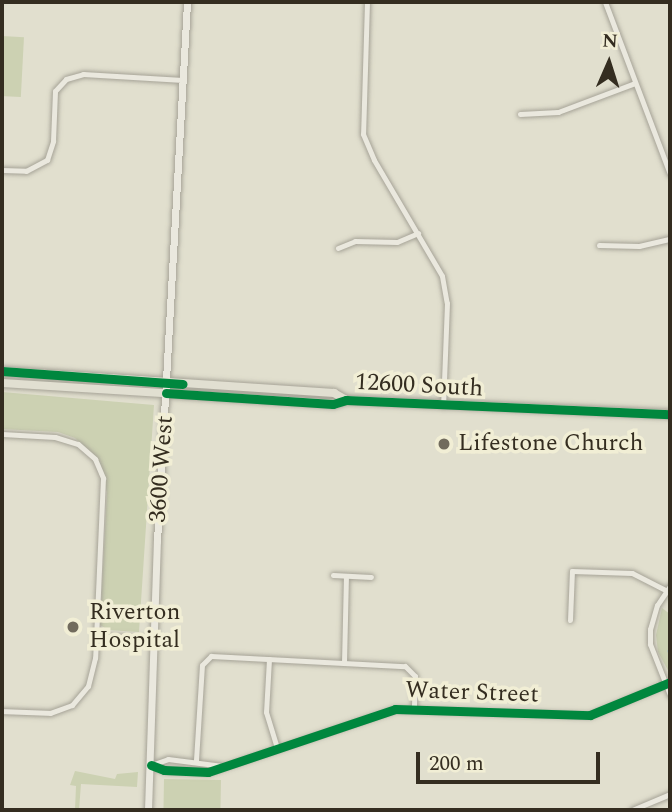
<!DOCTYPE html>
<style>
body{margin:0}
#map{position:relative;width:672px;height:812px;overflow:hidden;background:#e1dfce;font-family:Spectral,serif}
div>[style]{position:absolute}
.green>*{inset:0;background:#ccd1b2;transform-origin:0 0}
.stream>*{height:2px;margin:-1px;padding:0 1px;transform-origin:1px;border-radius:1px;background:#b8c7c0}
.roads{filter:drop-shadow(0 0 2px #a6a397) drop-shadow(0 0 2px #a6a397)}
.street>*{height:5px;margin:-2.5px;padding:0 2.5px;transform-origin:2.5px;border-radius:2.5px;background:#eae8de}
.secondary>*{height:7px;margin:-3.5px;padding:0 3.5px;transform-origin:3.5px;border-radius:3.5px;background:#eae8de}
.primary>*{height:8px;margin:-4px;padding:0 4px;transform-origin:4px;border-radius:4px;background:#e1dfd1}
.cycleway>*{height:9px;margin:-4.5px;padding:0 4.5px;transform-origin:4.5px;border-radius:4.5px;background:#00873e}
.dots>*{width:19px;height:19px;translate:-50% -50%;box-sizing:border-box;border:4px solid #f1eed5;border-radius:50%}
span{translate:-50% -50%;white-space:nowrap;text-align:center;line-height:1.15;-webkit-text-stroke:7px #f1eed5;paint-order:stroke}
.street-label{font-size:24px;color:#342d20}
.poi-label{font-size:24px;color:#342d20}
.left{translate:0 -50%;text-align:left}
.frame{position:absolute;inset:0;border:4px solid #342d20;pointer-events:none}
.north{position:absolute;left:574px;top:28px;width:70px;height:70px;-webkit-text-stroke:5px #f1eed5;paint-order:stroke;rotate:3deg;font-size:19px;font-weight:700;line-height:28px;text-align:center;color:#342d20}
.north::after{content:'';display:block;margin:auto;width:24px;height:32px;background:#342d20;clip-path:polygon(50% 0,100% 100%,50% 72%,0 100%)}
.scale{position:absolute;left:416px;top:752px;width:184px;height:32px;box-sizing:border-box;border:4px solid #342d20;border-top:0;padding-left:9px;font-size:21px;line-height:24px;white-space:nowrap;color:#342d20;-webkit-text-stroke:5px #f1eed5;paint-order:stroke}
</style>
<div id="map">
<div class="green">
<div style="left:2px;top:36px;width:22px;height:60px;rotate:3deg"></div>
<div style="clip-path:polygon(2px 392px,154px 405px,139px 632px,108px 630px,100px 625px,107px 492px,98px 461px,75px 438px,58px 432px,2px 429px)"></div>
<div style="clip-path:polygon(662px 608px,670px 614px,670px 674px,658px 652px,656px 635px)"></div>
<div style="clip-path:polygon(75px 771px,115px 779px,117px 774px,138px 772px,137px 787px,81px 784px,79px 810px,75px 810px,76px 786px,70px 785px)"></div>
<div style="left:164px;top:779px;width:57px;height:31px;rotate:1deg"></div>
</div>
<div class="stream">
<div style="left:668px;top:651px;width:2px;rotate:63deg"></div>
</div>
<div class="roads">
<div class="street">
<div style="left:367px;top:2px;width:132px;rotate:91.7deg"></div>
<div style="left:363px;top:134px;width:28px;rotate:67deg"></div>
<div style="left:374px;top:160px;width:134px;rotate:59.6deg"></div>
<div style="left:442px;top:276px;width:27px;rotate:80deg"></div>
<div style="left:447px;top:303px;width:103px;rotate:92.2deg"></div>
<div style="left:605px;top:2px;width:184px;rotate:69.3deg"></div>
<div style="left:520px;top:114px;width:38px;rotate:-3deg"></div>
<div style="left:558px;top:112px;width:82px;rotate:-20.6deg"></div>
<div style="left:2px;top:170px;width:24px;rotate:2deg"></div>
<div style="left:26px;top:171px;width:24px;rotate:-28deg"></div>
<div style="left:47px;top:160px;width:20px;rotate:-72deg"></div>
<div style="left:53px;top:141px;width:50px;rotate:-87.7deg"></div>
<div style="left:55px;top:91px;width:16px;rotate:-47deg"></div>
<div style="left:66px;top:79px;width:18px;rotate:-16deg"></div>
<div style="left:83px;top:74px;width:100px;rotate:3.4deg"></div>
<div style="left:599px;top:245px;width:40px;rotate:1.4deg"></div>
<div style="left:639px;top:246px;width:32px;rotate:-13deg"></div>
<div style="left:338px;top:248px;width:18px;rotate:-22deg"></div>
<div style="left:355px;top:241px;width:42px;rotate:1.4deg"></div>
<div style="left:397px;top:242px;width:23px;rotate:-23deg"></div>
<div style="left:2px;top:434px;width:53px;rotate:3.2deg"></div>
<div style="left:55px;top:437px;width:24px;rotate:17deg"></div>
<div style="left:78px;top:444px;width:23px;rotate:41deg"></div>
<div style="left:95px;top:459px;width:21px;rotate:67deg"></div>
<div style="left:103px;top:478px;width:180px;rotate:92.5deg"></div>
<div style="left:95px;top:658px;width:29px;rotate:104deg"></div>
<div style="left:88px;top:686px;width:25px;rotate:130deg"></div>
<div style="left:72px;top:705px;width:23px;rotate:160deg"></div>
<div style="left:50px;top:713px;width:48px;rotate:-177.6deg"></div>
<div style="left:333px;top:575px;width:38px;rotate:3deg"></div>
<div style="left:670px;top:586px;width:23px;rotate:124deg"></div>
<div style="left:657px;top:605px;width:25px;rotate:106deg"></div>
<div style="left:650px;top:629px;width:15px;rotate:90deg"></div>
<div style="left:650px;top:644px;width:55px;rotate:68.6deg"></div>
<div style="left:570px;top:620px;width:49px;rotate:-87.7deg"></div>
<div style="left:572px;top:571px;width:60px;rotate:1.9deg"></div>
<div style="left:632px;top:573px;width:38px;rotate:27deg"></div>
<div style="left:96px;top:636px;width:58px;rotate:3deg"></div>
<div style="left:269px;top:659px;width:53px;rotate:93.2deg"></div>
<div style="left:266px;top:712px;width:38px;rotate:73deg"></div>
<div style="left:344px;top:663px;width:87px;rotate:-88.7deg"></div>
<div style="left:196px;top:760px;width:95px;rotate:-86.4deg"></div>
<div style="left:202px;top:665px;width:13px;rotate:-45deg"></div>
<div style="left:211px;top:656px;width:194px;rotate:3deg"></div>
<div style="left:405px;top:666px;width:14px;rotate:45deg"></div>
<div style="left:415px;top:676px;width:32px;rotate:92deg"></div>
<div style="left:151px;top:765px;width:14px;rotate:21deg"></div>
<div style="left:164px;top:770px;width:44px;rotate:2.6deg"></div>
<div style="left:208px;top:772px;width:197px;rotate:-18.6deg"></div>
<div style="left:395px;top:709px;width:195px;rotate:1.8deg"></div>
<div style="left:590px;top:715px;width:87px;rotate:-22.4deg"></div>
<div style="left:151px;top:765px;width:18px;rotate:-19deg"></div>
<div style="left:168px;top:759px;width:55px;rotate:7.3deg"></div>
<div style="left:632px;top:810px;width:41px;rotate:-22.8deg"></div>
</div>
<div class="secondary">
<div style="left:148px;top:810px;width:269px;rotate:-88.1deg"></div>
<div style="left:157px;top:541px;width:540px;rotate:-86.81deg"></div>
</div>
<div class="primary">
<div style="left:2px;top:371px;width:333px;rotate:3.8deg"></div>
<div style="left:334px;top:393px;width:14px;rotate:30deg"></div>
<div style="left:2px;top:383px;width:332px;rotate:3.6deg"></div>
<div style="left:333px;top:404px;width:14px;rotate:-17deg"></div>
<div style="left:346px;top:400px;width:324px;rotate:2.5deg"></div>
</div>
</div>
<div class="cycleway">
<div style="left:2px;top:371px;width:181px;rotate:4.1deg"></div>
<div style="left:166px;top:393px;width:167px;rotate:3.8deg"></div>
<div style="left:333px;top:404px;width:14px;rotate:-17deg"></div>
<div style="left:346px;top:400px;width:324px;rotate:2.5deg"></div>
<div style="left:151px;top:765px;width:14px;rotate:21deg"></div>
<div style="left:164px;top:770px;width:44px;rotate:2.6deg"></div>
<div style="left:208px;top:772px;width:197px;rotate:-18.6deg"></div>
<div style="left:395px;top:709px;width:195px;rotate:1.8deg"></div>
<div style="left:590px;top:715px;width:87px;rotate:-22.4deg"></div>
</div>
<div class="dots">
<div style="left:444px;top:444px;background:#716b5d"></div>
<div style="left:73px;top:627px;background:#716b5d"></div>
</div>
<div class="street-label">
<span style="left:419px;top:386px;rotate:3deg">12600 South</span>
<span style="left:162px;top:469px;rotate:-86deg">3600 West</span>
<span style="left:472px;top:693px;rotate:2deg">Water Street</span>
</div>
<div class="poi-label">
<span class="left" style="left:458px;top:444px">Lifestone Church</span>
<span class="left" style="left:89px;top:627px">Riverton<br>Hospital</span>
</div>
<div class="frame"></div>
<div class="north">N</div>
<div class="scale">200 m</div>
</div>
